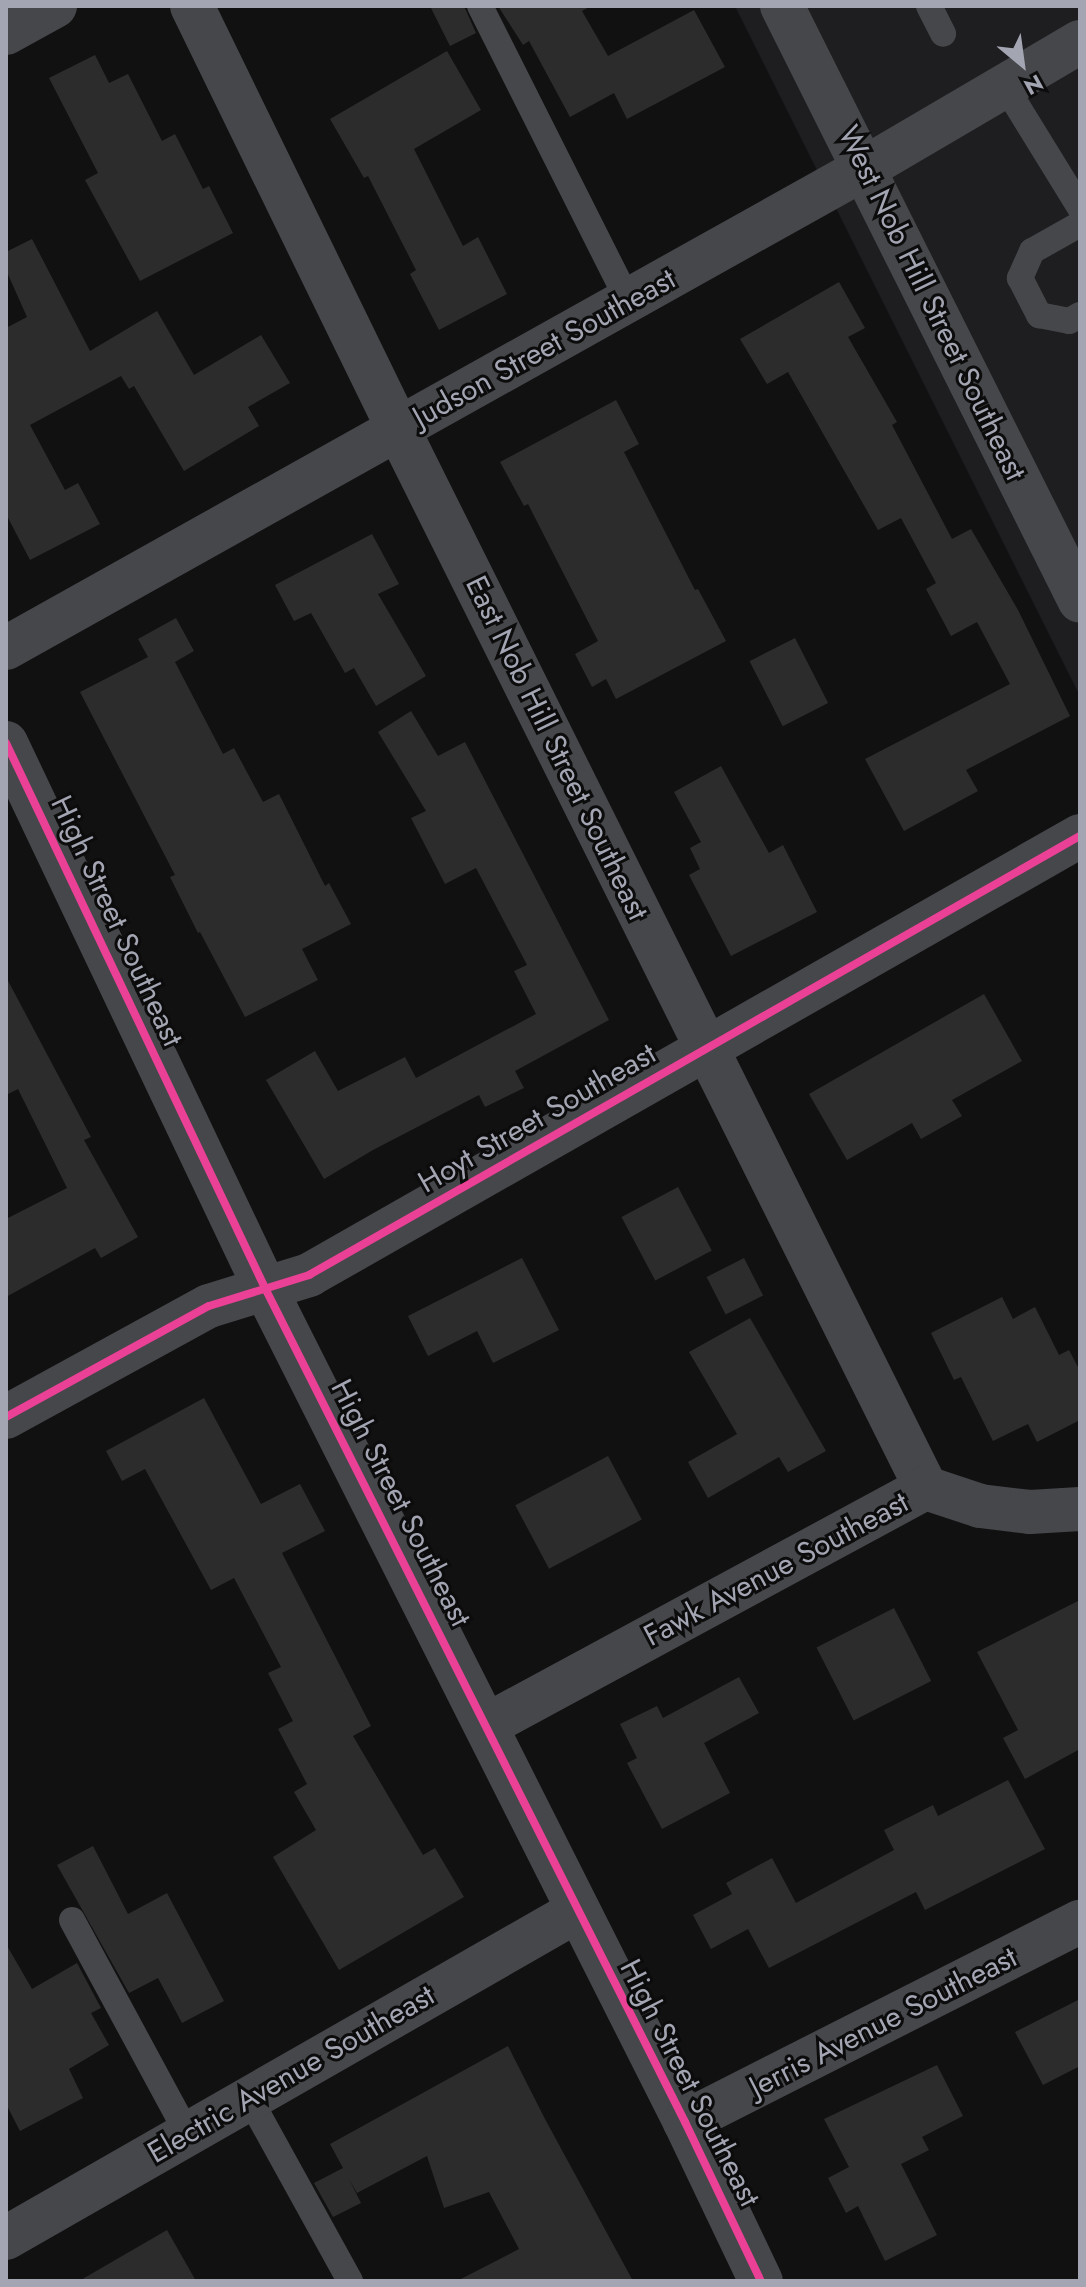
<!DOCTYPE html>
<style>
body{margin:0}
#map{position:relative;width:1086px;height:2287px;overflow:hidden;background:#111112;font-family:Jost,sans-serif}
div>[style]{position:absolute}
.built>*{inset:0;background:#1e1e20}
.building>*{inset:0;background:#2c2c2d;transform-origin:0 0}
.service>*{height:26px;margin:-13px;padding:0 13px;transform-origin:13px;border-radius:13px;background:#46474a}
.minor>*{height:44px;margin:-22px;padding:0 22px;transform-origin:22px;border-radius:22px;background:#46474a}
.tertiary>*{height:44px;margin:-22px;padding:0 22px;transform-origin:22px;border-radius:22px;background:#46474a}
.cycleway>*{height:8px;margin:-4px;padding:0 4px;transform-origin:4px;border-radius:4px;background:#ea4096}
span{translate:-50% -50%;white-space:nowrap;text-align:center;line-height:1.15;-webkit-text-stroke:6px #0c0c0d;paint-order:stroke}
.street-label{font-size:30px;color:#a3a5b2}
.frame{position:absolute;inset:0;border:8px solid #a3a5b2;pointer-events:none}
.north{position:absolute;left:982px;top:24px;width:80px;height:80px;-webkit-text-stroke:6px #0c0c0d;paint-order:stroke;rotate:151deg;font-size:22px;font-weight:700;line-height:32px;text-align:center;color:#a3a5b2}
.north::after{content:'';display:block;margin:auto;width:28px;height:36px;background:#a3a5b2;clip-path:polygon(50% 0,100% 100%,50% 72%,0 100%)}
</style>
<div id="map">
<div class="built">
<div style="clip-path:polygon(735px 6px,1080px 6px,1080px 696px)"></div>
</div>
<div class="building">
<div style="clip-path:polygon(430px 6px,464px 6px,476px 33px,450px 46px)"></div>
<div style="clip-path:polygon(498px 6px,591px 6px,582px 11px,608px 56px,694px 10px,725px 67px,627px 119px,614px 93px,570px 117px,529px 41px,523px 45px)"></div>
<div style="clip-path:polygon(447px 51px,481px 110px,414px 149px,463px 246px,478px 237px,507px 294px,439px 330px,410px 274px,416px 270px,368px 176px,364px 178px,330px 119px)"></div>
<div style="clip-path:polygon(95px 55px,109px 83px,128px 74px,162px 141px,175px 134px,203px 189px,209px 186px,233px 233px,140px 281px,85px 180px,98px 173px,49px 78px)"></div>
<div style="clip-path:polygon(32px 239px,90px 351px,157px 311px,194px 375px,261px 335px,290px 383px,248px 407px,259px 426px,184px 471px,134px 386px,129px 389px,121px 376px,30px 425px,65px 490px,78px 483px,100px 524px,30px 560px,6px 514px,6px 328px,27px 317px,6px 270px,6px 252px)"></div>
<div style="clip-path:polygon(839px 282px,865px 328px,848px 337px,897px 422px,892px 425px,952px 539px,971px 529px,1018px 610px,1070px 716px,966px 770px,978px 791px,904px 831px,865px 759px,1010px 684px,977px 622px,951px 636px,926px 589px,936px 583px,901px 518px,878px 530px,788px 372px,767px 384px,740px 339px)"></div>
<div style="clip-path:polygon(616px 400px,639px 444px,624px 452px,695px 590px,698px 589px,726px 641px,616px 699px,606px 679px,592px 687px,575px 654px,598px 641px,528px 504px,524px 506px,500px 462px)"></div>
<div style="clip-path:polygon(372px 534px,399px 584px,378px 594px,426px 676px,376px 706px,354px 668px,345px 673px,311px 613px,294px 621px,275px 585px)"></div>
<div style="clip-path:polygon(176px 618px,194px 651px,175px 662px,223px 754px,234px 748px,263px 802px,279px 794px,325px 886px,329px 883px,351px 924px,302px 949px,318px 980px,245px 1017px,200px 932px,198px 933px,170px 877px,175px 875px,80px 692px,148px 657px,138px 639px)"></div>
<div style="left:795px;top:638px;width:73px;height:51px;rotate:63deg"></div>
<div style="clip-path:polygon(411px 711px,438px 756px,465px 742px,609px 1020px,515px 1071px,524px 1088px,485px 1107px,479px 1095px,373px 1150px,324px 1179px,266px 1080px,315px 1051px,338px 1091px,405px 1057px,416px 1078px,536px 1014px,514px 971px,527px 965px,476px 868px,445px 884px,411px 818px,426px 811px,378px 732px)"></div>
<div style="clip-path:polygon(721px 766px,769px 853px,783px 845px,817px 912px,731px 956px,689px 875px,700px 869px,690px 848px,701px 842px,674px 792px)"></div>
<div style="clip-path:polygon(6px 977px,91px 1137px,84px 1140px,138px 1237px,101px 1258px,95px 1248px,6px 1297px,6px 1219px,67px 1188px,18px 1089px,6px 1095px)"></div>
<div style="clip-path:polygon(984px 994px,1022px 1061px,952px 1100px,962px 1116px,921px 1139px,912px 1123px,847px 1160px,809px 1094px)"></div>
<div style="left:678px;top:1187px;width:72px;height:64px;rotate:62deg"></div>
<div style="clip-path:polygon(522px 1258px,559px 1330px,493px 1363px,477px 1331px,428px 1356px,408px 1316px)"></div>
<div style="left:744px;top:1258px;width:42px;height:42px;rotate:63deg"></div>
<div style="clip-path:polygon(1002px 1297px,1013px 1319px,1035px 1307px,1059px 1355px,1069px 1350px,1080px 1371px,1080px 1420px,1037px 1442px,1028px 1424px,993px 1441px,961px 1377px,954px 1380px,931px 1333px)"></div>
<div style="clip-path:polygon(750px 1318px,826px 1451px,788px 1472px,779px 1457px,708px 1498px,688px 1462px,737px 1434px,689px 1352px)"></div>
<div style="clip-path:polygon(204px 1398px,261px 1504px,300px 1484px,325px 1531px,282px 1553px,371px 1726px,353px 1736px,423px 1855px,435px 1848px,464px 1897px,339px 1970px,273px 1857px,316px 1830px,294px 1792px,307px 1784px,278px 1729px,293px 1721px,268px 1673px,281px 1667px,234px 1578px,211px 1590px,145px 1469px,122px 1481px,106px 1451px)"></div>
<div style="left:608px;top:1456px;width:72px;height:105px;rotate:62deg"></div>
<div style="clip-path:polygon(1080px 1600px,1080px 1749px,1025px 1779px,1003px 1738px,1018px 1730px,977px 1652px)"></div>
<div style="left:894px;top:1608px;width:82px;height:87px;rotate:63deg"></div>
<div style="clip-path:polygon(739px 1677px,759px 1713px,704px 1743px,730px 1793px,662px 1829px,627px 1763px,637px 1758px,620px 1724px,657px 1706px,663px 1718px)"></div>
<div style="clip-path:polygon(1008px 1780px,1045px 1849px,925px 1910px,916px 1892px,769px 1968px,748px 1929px,711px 1949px,693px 1915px,732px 1894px,726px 1883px,772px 1858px,796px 1903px,894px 1850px,884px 1830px,933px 1805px,938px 1816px)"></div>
<div style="clip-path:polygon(93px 1846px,128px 1914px,167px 1893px,224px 2001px,182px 2023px,158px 1978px,129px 1993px,57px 1865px)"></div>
<div style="clip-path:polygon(6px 1944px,32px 1989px,77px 1963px,101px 2008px,91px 2013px,109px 2045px,69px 2069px,83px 2098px,20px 2131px,6px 2104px)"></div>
<div style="clip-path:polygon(1080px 1999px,1080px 2066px,1043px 2085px,1015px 2032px)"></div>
<div style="clip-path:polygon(508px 2046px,545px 2119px,633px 2281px,457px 2281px,519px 2249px,489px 2192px,444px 2208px,427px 2156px,357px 2193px,349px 2179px,361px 2203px,333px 2217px,314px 2183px,343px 2168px,330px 2144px)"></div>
<div style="clip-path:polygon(937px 2065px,963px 2116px,922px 2137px,929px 2150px,901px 2164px,937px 2235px,885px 2261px,858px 2206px,846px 2213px,828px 2178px,849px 2167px,824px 2119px)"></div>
<div style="clip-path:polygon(167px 2230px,196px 2281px,79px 2281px)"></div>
</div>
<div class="service">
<div style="left:480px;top:6px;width:329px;rotate:63.3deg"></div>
<div style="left:929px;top:6px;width:31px;rotate:63deg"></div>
<div style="left:1005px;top:86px;width:143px;rotate:58.4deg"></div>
<div style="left:1080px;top:224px;width:55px;rotate:150.6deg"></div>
<div style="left:1032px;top:251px;width:30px;rotate:114deg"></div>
<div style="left:1020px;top:278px;width:42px;rotate:62.8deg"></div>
<div style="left:1039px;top:315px;width:31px;rotate:11deg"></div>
<div style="left:1069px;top:321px;width:13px;rotate:-29deg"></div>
<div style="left:72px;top:1920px;width:242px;rotate:61.6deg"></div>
<div style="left:248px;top:2096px;width:211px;rotate:61.1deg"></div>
</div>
<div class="minor">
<div style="left:192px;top:6px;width:470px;rotate:64deg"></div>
<div style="left:398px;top:429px;width:1183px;rotate:63.5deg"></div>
<div style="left:782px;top:6px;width:665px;rotate:63.4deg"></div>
<div style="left:6px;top:33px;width:56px;rotate:-28.9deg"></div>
<div style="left:6px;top:648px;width:984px;rotate:-29.2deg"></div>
<div style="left:865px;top:168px;width:249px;rotate:-30.4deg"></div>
<div style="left:6px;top:743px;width:606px;rotate:64.58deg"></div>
<div style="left:266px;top:1290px;width:932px;rotate:63.27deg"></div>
<div style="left:685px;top:2122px;width:176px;rotate:64.5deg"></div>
<div style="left:487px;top:1725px;width:499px;rotate:-28.4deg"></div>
<div style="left:926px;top:1488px;width:57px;rotate:18.4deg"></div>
<div style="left:980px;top:1506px;width:50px;rotate:6.8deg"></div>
<div style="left:1030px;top:1512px;width:50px;rotate:-3.4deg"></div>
<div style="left:685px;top:2122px;width:443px;rotate:-26.9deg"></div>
<div style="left:6px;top:2238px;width:658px;rotate:-29.8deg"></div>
</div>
<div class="tertiary">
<div style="left:6px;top:1417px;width:231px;rotate:-28.7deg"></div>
<div style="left:209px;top:1306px;width:105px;rotate:-17.2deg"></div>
<div style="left:309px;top:1275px;width:887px;rotate:-29.66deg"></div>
</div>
<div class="cycleway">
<div style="left:6px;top:743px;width:606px;rotate:64.58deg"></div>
<div style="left:266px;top:1290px;width:932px;rotate:63.27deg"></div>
<div style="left:685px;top:2122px;width:176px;rotate:64.5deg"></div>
<div style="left:6px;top:1417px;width:231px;rotate:-28.7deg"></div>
<div style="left:209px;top:1306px;width:105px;rotate:-17.2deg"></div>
<div style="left:309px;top:1275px;width:887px;rotate:-29.66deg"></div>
</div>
<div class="street-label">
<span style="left:932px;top:303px;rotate:64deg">West Nob Hill Street Southeast</span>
<span style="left:544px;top:348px;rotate:-29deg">Judson Street Southeast</span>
<span style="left:557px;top:748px;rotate:64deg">East Nob Hill Street Southeast</span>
<span style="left:117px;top:921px;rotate:65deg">High Street Southeast</span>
<span style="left:537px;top:1118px;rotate:-30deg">Hoyt Street Southeast</span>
<span style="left:401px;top:1503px;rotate:63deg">High Street Southeast</span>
<span style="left:776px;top:1569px;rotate:-28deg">Fawk Avenue Southeast</span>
<span style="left:883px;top:2022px;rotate:-27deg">Jerris Avenue Southeast</span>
<span style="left:291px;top:2074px;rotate:-30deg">Electric Avenue Southeast</span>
<span style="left:690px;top:2083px;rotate:63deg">High Street Southeast</span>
</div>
<div class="frame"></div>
<div class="north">N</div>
</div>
